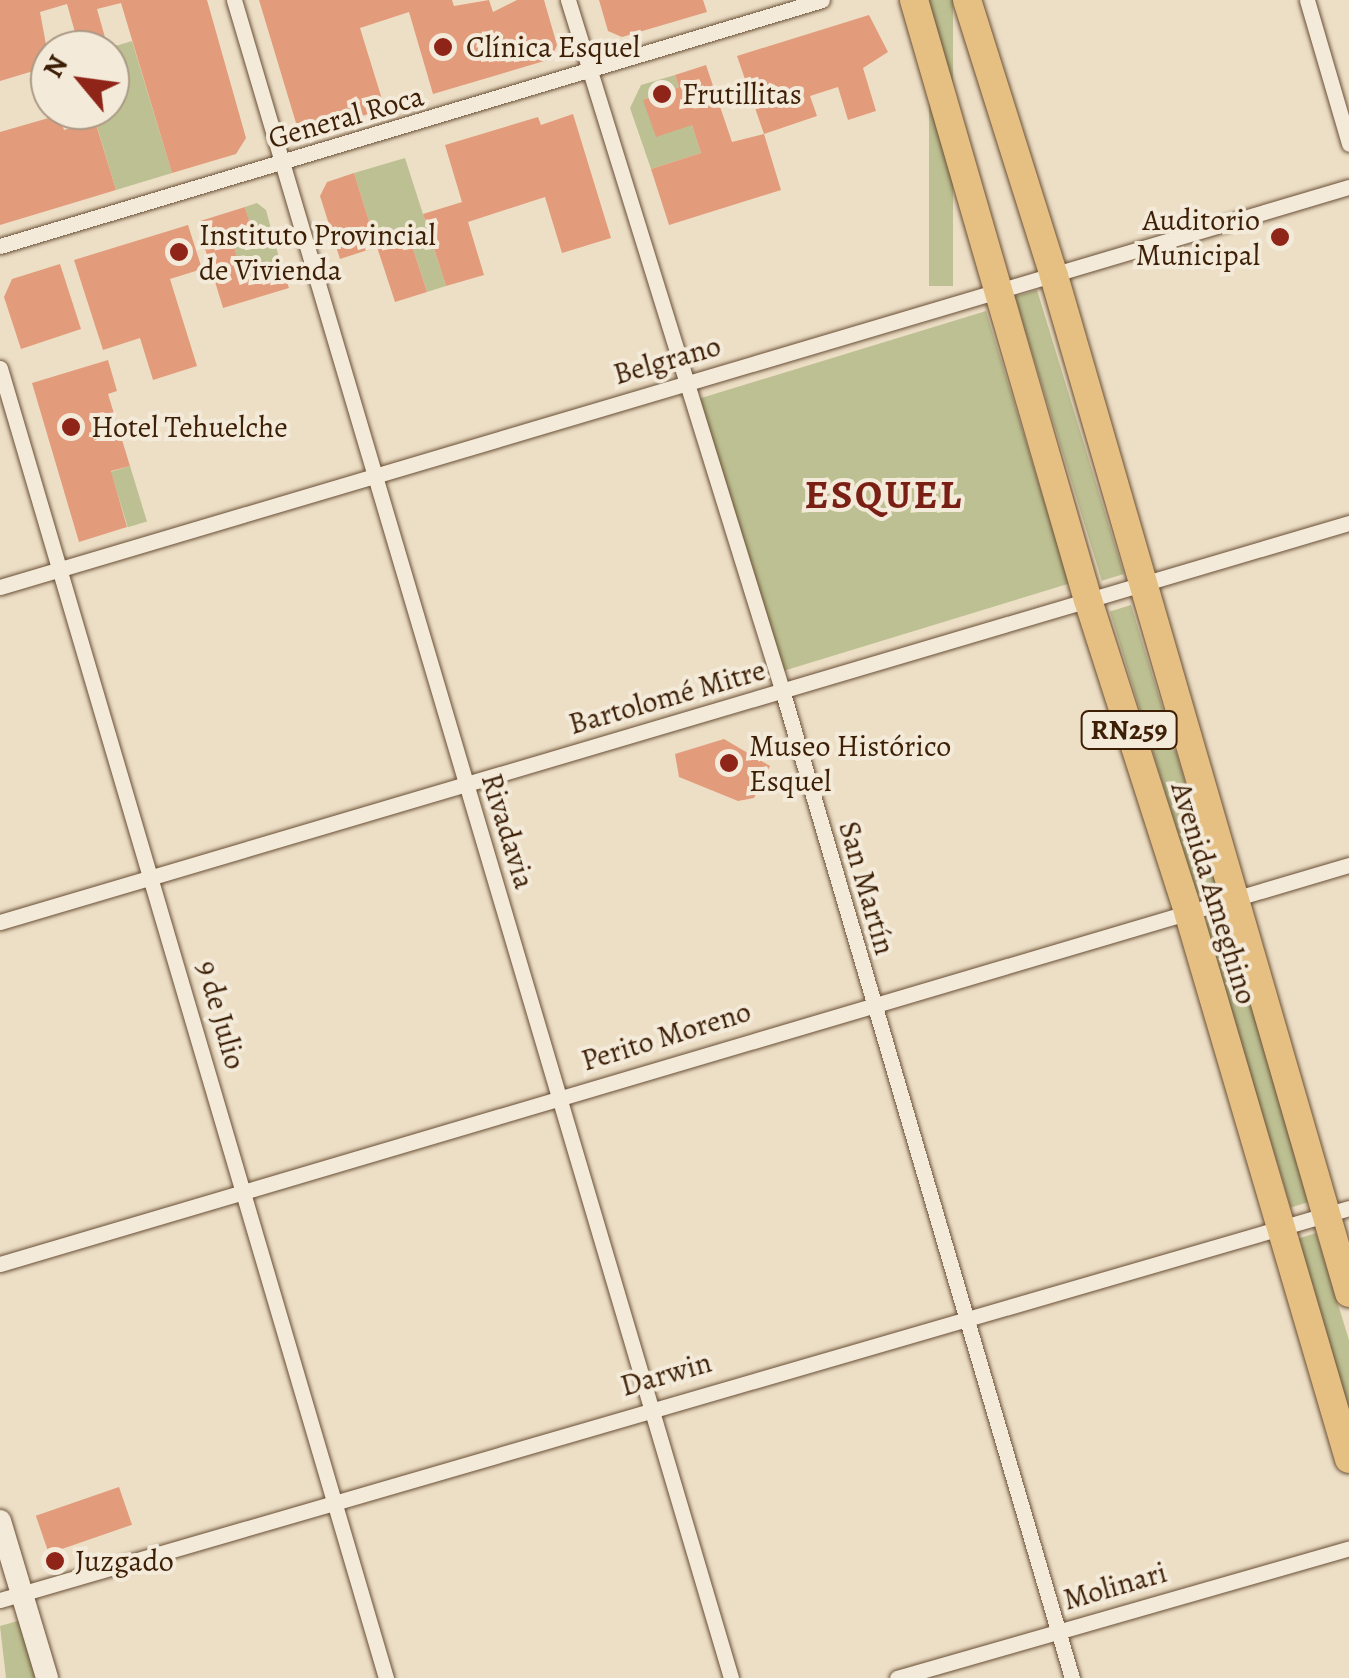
<!DOCTYPE html>
<meta charset="utf-8">
<style>
body{margin:0}
#map{position:relative;width:1349px;height:1678px;overflow:hidden;background:#eddfc6;font-family:Alegreya,serif}
div>[style]{position:absolute}
.green>*{inset:0;background:#bdc092;transform-origin:0 0}
.building>*{inset:0;background:#e29b7b;transform-origin:0 0}
.roads{filter:drop-shadow(0 0 2px #694f36) drop-shadow(0 0 2px #694f36)}
.minor>*{height:15px;margin:-7.5px;padding:0 7.5px;transform-origin:7.5px;border-radius:7.5px;background:#f3eada}
.secondary>*{height:22px;margin:-11px;padding:0 11px;transform-origin:11px;border-radius:11px;background:#f3eada}
.trunk>*{height:28px;margin:-14px;padding:0 14px;transform-origin:14px;border-radius:14px;background:#e6c083}
.dots>*{width:28px;height:28px;translate:-50% -50%;box-sizing:border-box;border:5px solid #f3eada;border-radius:50%}
span{translate:-50% -50%;white-space:nowrap;text-align:center;line-height:1.15;-webkit-text-stroke:8px #f3eada;paint-order:stroke}
.shield-label span{padding:2px 8px;background:#f3eada;border:2px solid;border-radius:8px;-webkit-text-stroke-width:0}
.shield-label{font-size:28px;color:#3d1f06;font-weight:700}
.poi-label{font-size:30px;color:#3d1f06}
.left{translate:0 -50%;text-align:left}
.right{translate:-100% -50%;text-align:right}
.street-label{font-size:30px;color:#3d1f06}
.district-label{font-size:40px;color:#7a1f14;font-weight:700;letter-spacing:2.5px}
.north{position:absolute;left:30px;top:30px;width:100px;height:100px;box-sizing:border-box;background:#f3eada;border:2px solid #aa9985;border-radius:50%;rotate:299deg;font-size:28px;font-weight:700;line-height:40px;text-align:center;color:#3d1f06}
.north::after{content:'';display:block;margin:auto;width:35px;height:45px;background:#8f2418;clip-path:polygon(50% 0,100% 100%,50% 72%,0 100%)}
</style>
<div id="map">
<div class="green">
<div style="left:929px;top:0;width:24px;height:286px"></div>
<div style="clip-path:polygon(132px 41px,172px 173px,116px 190px,92px 110px,110px 110px,110px 50px,102px 50px)"></div>
<div style="clip-path:polygon(675px 75px,679px 87px,644px 100px,692px 125px,701px 153px,651px 169px,630px 108px,641px 85px)"></div>
<div style="clip-path:polygon(405px 158px,446px 286px,427px 292px,406px 227px,374px 237px,354px 173px)"></div>
<div style="clip-path:polygon(257px 203px,266px 210px,280px 261px,242px 272px,233px 244px,253px 237px,245px 207px)"></div>
<div style="left:1037px;top:290px;width:297px;height:23px;rotate:73deg"></div>
<div style="left:986px;top:311px;width:285px;height:307px;rotate:73deg"></div>
<div style="left:130px;top:466px;width:58px;height:20px;rotate:73deg"></div>
<div style="left:1131px;top:605px;width:296px;height:22px;rotate:73deg"></div>
<div style="left:1225px;top:917px;width:297px;height:22px;rotate:73deg"></div>
<div style="clip-path:polygon(1316px 1233px,1349px 1340px,1349px 1417px,1294px 1240px)"></div>
<div style="clip-path:polygon(21px 1620px,39px 1678px,6px 1678px,0 1626px)"></div>
</div>
<div class="building">
<div style="clip-path:polygon(0 0,207px 0,246px 138px,236px 154px,172px 173px,121px 3px,97px 9px,108px 48px,102px 50px,80px 50px,67px 4px,40px 12px,50px 66px,0 81px)"></div>
<div style="clip-path:polygon(259px 0,452px 0,454px 6px,489px 0,493px 12px,517px 0,544px 0,557px 45px,551px 59px,433px 94px,409px 12px,360px 28px,385px 109px,315px 130px,296px 123px)"></div>
<div style="clip-path:polygon(599px 0,703px 0,707px 12px,622px 37px,608px 31px)"></div>
<div style="clip-path:polygon(869px 15px,888px 52px,863px 68px,876px 111px,848px 120px,838px 87px,810px 96px,817px 116px,764px 134px,781px 190px,669px 225px,651px 169px,701px 153px,692px 125px,656px 137px,643px 100px,679px 87px,675px 75px,706px 65px,732px 142px,764px 134px,737px 56px)"></div>
<div style="clip-path:polygon(573px 114px,611px 238px,562px 253px,545px 197px,468px 222px,484px 275px,446px 286px,423px 214px,462px 202px,445px 145px,538px 117px,541px 125px)"></div>
<div style="clip-path:polygon(59px 115px,64px 130px,95px 121px,116px 190px,0 225px,0 132px)"></div>
<div style="clip-path:polygon(354px 173px,374px 237px,406px 227px,427px 292px,395px 302px,377px 247px,340px 259px,320px 196px,327px 182px)"></div>
<div style="clip-path:polygon(245px 207px,254px 238px,233px 244px,242px 272px,280px 261px,289px 288px,223px 308px,197px 222px)"></div>
<div style="clip-path:polygon(188px 225px,202px 269px,170px 279px,197px 366px,153px 380px,140px 338px,103px 350px,74px 260px)"></div>
<div style="clip-path:polygon(60px 264px,81px 329px,21px 349px,4px 297px,12px 279px)"></div>
<div style="clip-path:polygon(108px 360px,117px 391px,108px 394px,130px 466px,111px 471px,127px 527px,79px 542px,32px 383px)"></div>
<div style="clip-path:polygon(724px 739px,770px 766px,754px 798px,738px 801px,679px 777px,675px 754px)"></div>
<div style="left:119px;top:1487px;width:40px;height:88px;rotate:71deg"></div>
</div>
<div class="roads">
<div class="minor">
<div style="left:234px;top:0;width:1750px;rotate:73.5deg"></div>
<div style="left:568px;top:0;width:726px;rotate:72.76deg"></div>
<div style="left:783px;top:693px;width:1027px;rotate:73.65deg"></div>
<div style="left:1307px;top:0;width:150px;rotate:73.7deg"></div>
<div style="left:0;top:246px;width:858px;rotate:-16.66deg"></div>
<div style="left:0;top:368px;width:1366px;rotate:73.58deg"></div>
<div style="left:0;top:587px;width:1407px;rotate:-16.52deg"></div>
<div style="left:0;top:922px;width:1407px;rotate:-16.48deg"></div>
<div style="left:0;top:1264px;width:1407px;rotate:-16.48deg"></div>
<div style="left:0;top:1600px;width:1405px;rotate:-16.2deg"></div>
<div style="left:897px;top:1678px;width:470px;rotate:-16deg"></div>
</div>
<div class="secondary">
<div style="left:0;top:1521px;width:164px;rotate:73.3deg"></div>
</div>
<div class="trunk">
<div style="left:914px;top:0;width:625px;rotate:73.83deg"></div>
<div style="left:1088px;top:600px;width:331px;rotate:72.2deg"></div>
<div style="left:1189px;top:915px;width:567px;rotate:73.61deg"></div>
<div style="left:967px;top:0;width:289px;rotate:72.5deg"></div>
<div style="left:1054px;top:276px;width:1059px;rotate:73.82deg"></div>
</div>
</div>
<div class="dots">
<div style="left:443px;top:47px;background:#8f2418"></div>
<div style="left:662px;top:94px;background:#8f2418"></div>
<div style="left:1280px;top:237px;background:#8f2418"></div>
<div style="left:179px;top:252px;background:#8f2418"></div>
<div style="left:71px;top:427px;background:#8f2418"></div>
<div style="left:729px;top:763px;background:#8f2418"></div>
<div style="left:55px;top:1561px;background:#8f2418"></div>
</div>
<div class="shield-label">
<span style="left:1129px;top:730px">RN259</span>
</div>
<div class="poi-label">
<span class="left" style="left:466px;top:47px">Clínica Esquel</span>
<span class="left" style="left:682px;top:94px">Frutillitas</span>
<span class="right" style="left:1260px;top:237px">Auditorio<br>Municipal</span>
<span class="left" style="left:199px;top:252px">Instituto Provincial<br>de Vivienda</span>
<span class="left" style="left:91px;top:427px">Hotel Tehuelche</span>
<span class="left" style="left:749px;top:763px">Museo Histórico<br>Esquel</span>
<span class="left" style="left:75px;top:1561px">Juzgado</span>
</div>
<div class="street-label">
<span style="left:346px;top:117px;rotate:-16deg">General Roca</span>
<span style="left:667px;top:360px;rotate:-16deg">Belgrano</span>
<span style="left:667px;top:697px;rotate:-16deg">Bartolomé Mitre</span>
<span style="left:508px;top:831px;rotate:73deg">Rivadavia</span>
<span style="left:867px;top:888px;rotate:74deg">San Martín</span>
<span style="left:1214px;top:893px;rotate:73deg">Avenida Ameghino</span>
<span style="left:221px;top:1015px;rotate:74deg">9 de Julio</span>
<span style="left:666px;top:1036px;rotate:-17deg">Perito Moreno</span>
<span style="left:666px;top:1374px;rotate:-16deg">Darwin</span>
<span style="left:1115px;top:1586px;rotate:-16deg">Molinari</span>
</div>
<div class="district-label">
<span style="left:884px;top:495px">ESQUEL</span>
</div>
<div class="north">N</div>
</div>
